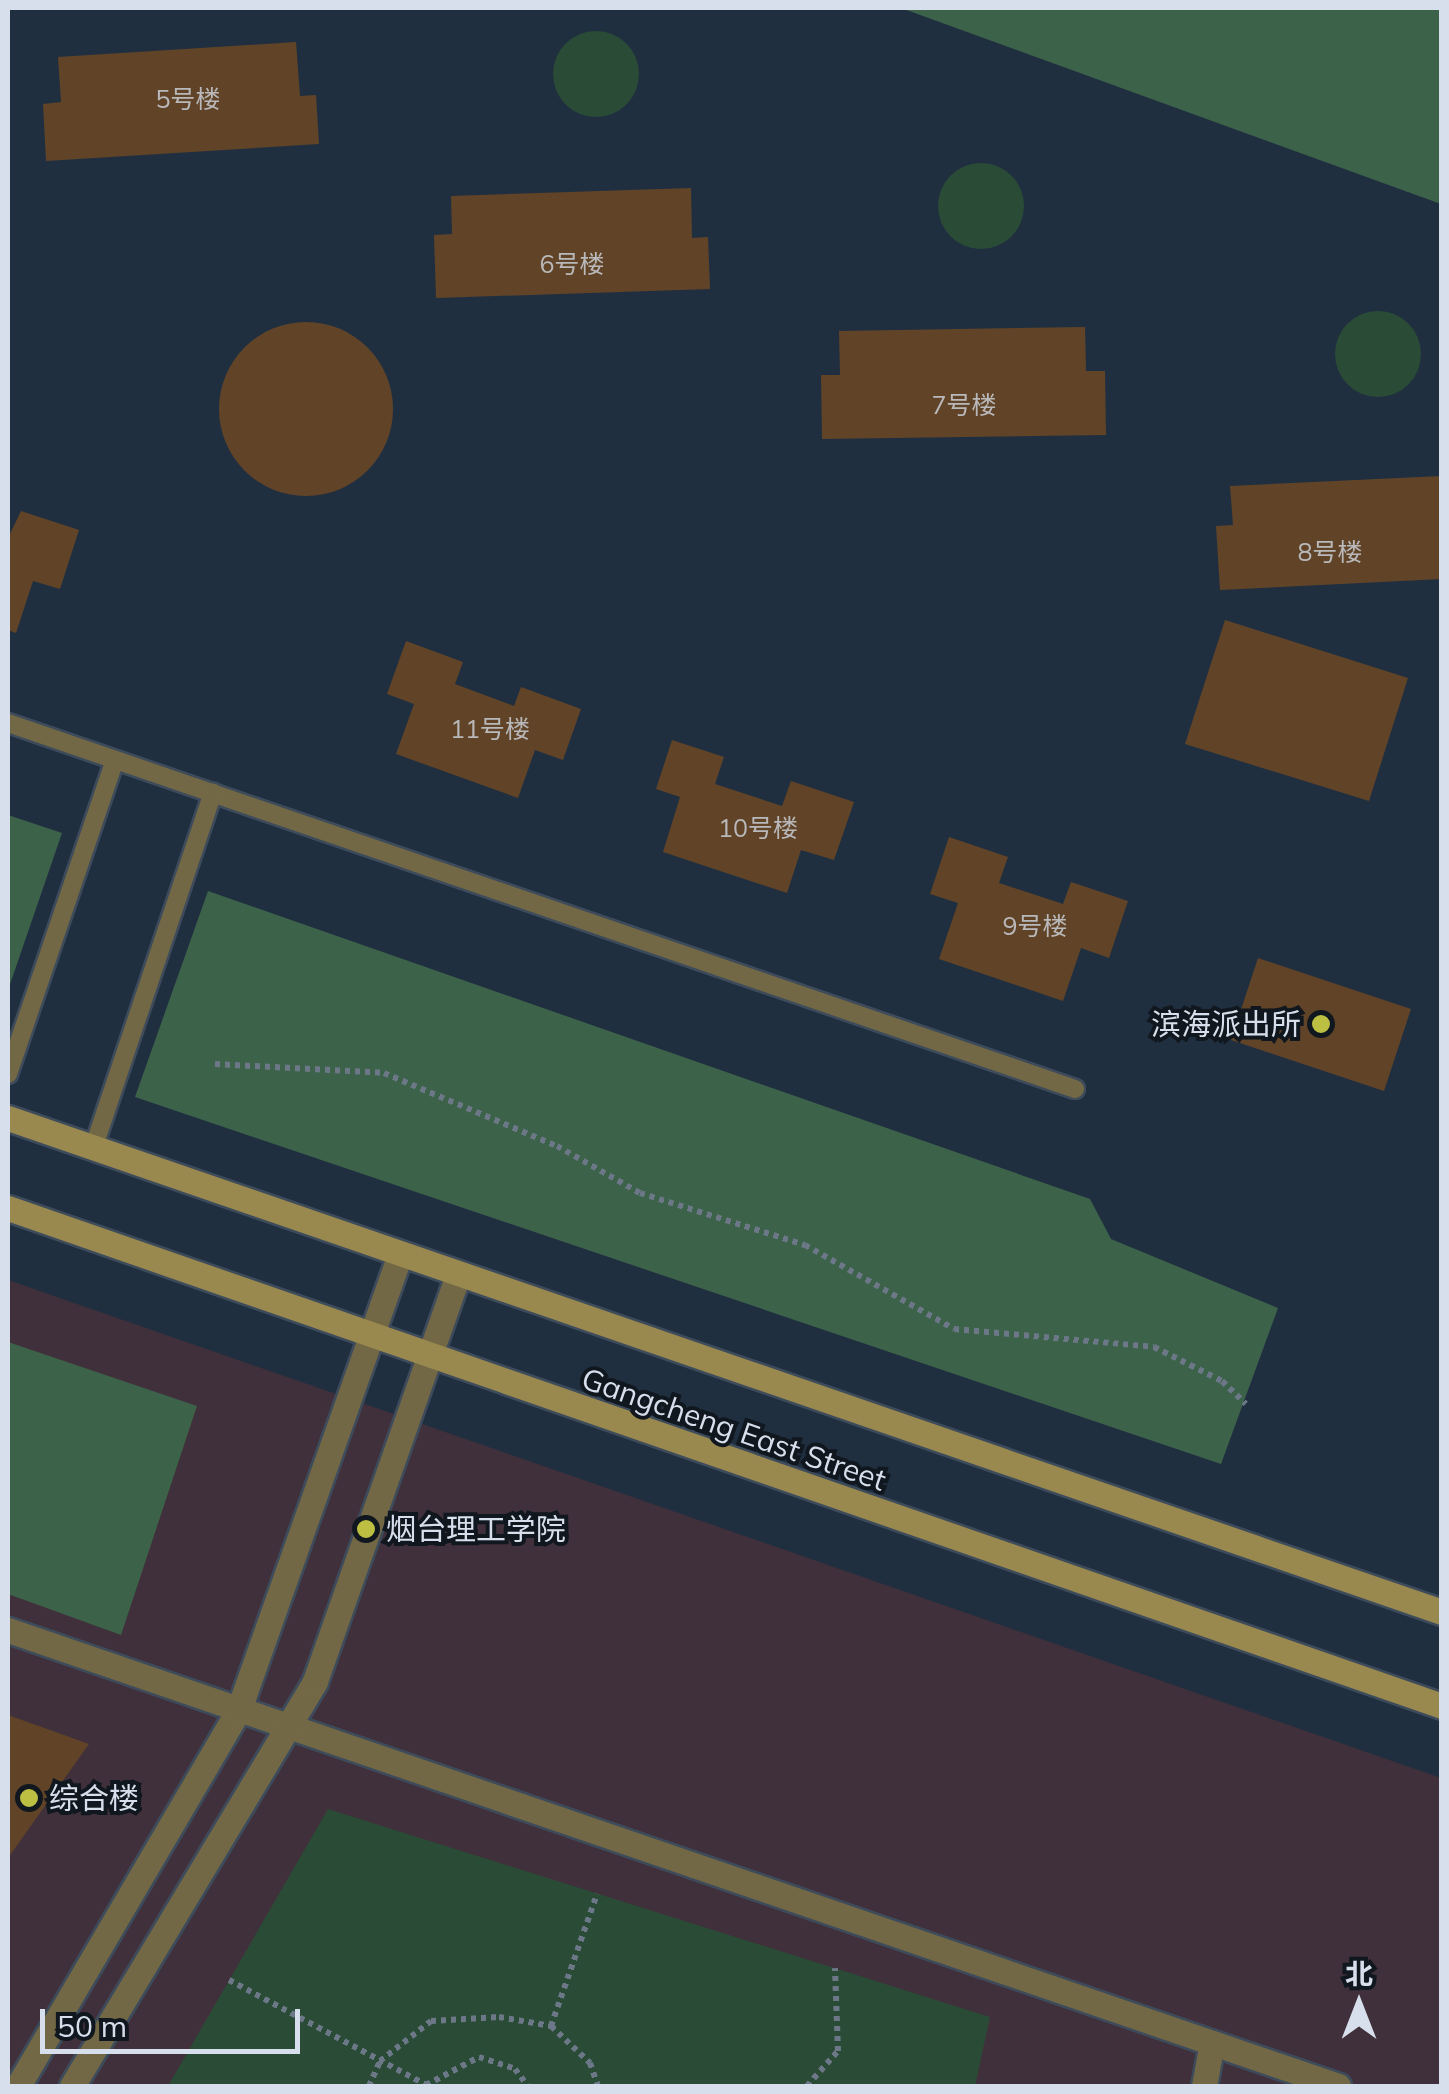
<!DOCTYPE html>
<meta charset="utf-8">
<style>
body{margin:0}
#map{position:relative;width:1449px;height:2094px;overflow:hidden;background:#202f40;font-family:Mulish,"Noto Sans SC",sans-serif}
div>[style]{position:absolute}
[style*='--x']{left:calc(var(--x)*1px);top:calc(var(--y)*1px);width:calc(var(--w)*1px);rotate:calc(var(--a)*1deg)}
.education>*{inset:0;background:#40303b}
.green>*{inset:0;background:#2a4b36}
.round{border-radius:50%}
.forest>*{inset:0;background:#3d624a}
.building>*{inset:0;background:#614427}
.path>*{height:6px;margin-top:-3px;transform-origin:0;background:repeating-linear-gradient(90deg,#6c7887 0 5px,transparent 0 10px)}
.roads{filter:drop-shadow(2px 0 #3d4b5b) drop-shadow(-2px 0 #3d4b5b) drop-shadow(0 2px #3d4b5b) drop-shadow(0 -2px #3d4b5b)}
.service>*{height:18px;margin:-9px;padding:0 9px;transform-origin:9px;border-radius:9px;background:#736845}
.minor>*{height:25px;margin:-12.5px;padding:0 12.5px;transform-origin:12.5px;border-radius:12.5px;background:#736845}
.secondary>*{height:25px;margin:-12.5px;padding:0 12.5px;transform-origin:12.5px;border-radius:12.5px;background:#9a894e}
.dots>*{width:28px;height:28px;translate:-50% -50%;box-sizing:border-box;border:5px solid #10171e;border-radius:50%}
span{translate:-50% -50%;white-space:nowrap;text-align:center;line-height:1.15;-webkit-text-stroke:8px #10171e;paint-order:stroke}
.number-label{font-size:25px;color:#b9b8ba}
.number-label span{-webkit-text-stroke-width:0}
.poi-label{font-size:30px;color:#d6dfeb}
.right{translate:-100% -50%;text-align:right}
.left{translate:0 -50%;text-align:left}
.street-label{font-size:30px;color:#d6dfeb}
.frame{position:absolute;inset:0;border:10px solid #d6dfeb;pointer-events:none}
.north{position:absolute;left:1309px;top:1954px;width:100px;height:100px;-webkit-text-stroke:8px #10171e;paint-order:stroke;rotate:0deg;font-size:28px;font-weight:700;line-height:40px;text-align:center;color:#d6dfeb}
.north::after{content:'';display:block;margin:auto;width:35px;height:45px;background:#d6dfeb;clip-path:polygon(50% 0,100% 100%,50% 72%,0 100%)}
.scale{position:absolute;left:40px;top:2009px;width:260px;height:45px;box-sizing:border-box;border:5px solid #d6dfeb;border-top:0;padding-left:12px;font-size:30px;line-height:35px;white-space:nowrap;color:#d6dfeb;-webkit-text-stroke:8px #10171e;paint-order:stroke}
</style>
<div id="map">
<div class="education">
<div style="clip-path:polygon(8px 1280px,1441px 1778px,1441px 2086px,8px 2086px)"></div>
</div>
<div class="green">
<div class="round" style="left:553px;top:31px;width:86px;height:86px"></div>
<div class="round" style="left:938px;top:163px;width:86px;height:86px"></div>
<div class="round" style="left:1335px;top:311px;width:86px;height:86px"></div>
<div style="clip-path:polygon(328px 1809px,990px 2017px,975px 2086px,168px 2086px)"></div>
</div>
<div class="forest">
<div style="clip-path:polygon(901px 8px,1441px 8px,1441px 204px)"></div>
<div style="clip-path:polygon(8px 815px,62px 833px,8px 990px)"></div>
<div style="clip-path:polygon(208px 891px,1090px 1199px,1111px 1239px,1278px 1308px,1221px 1464px,135px 1097px)"></div>
<div style="clip-path:polygon(8px 1342px,197px 1406px,121px 1635px,8px 1594px)"></div>
</div>
<div class="building">
<div style="clip-path:polygon(296px 42px,300px 96px,316px 95px,319px 144px,46px 161px,43px 104px,61px 102px,58px 57px)"></div>
<div style="clip-path:polygon(691px 188px,692px 238px,708px 237px,710px 289px,436px 298px,434px 235px,452px 234px,451px 196px)"></div>
<div class="round" style="left:219px;top:322px;width:174px;height:174px"></div>
<div style="clip-path:polygon(1085px 327px,1086px 371px,1105px 371px,1106px 435px,822px 439px,821px 375px,840px 375px,839px 331px)"></div>
<div style="clip-path:polygon(1442px 476px,1442px 579px,1220px 590px,1216px 526px,1233px 525px,1230px 486px)"></div>
<div style="clip-path:polygon(21px 511px,79px 530px,60px 589px,33px 581px,16px 633px,8px 630px,8px 538px)"></div>
<div style="clip-path:polygon(1225px 620px,1408px 678px,1369px 801px,1185px 744px)"></div>
<div style="clip-path:polygon(406px 641px,463px 662px,455px 684px,514px 706px,521px 687px,581px 709px,563px 760px,535px 750px,518px 798px,396px 754px,414px 704px,387px 694px)"></div>
<div style="clip-path:polygon(672px 740px,724px 757px,715px 784px,782px 806px,791px 781px,854px 802px,834px 860px,801px 850px,787px 893px,663px 852px,680px 797px,656px 789px)"></div>
<div style="clip-path:polygon(949px 837px,1008px 857px,999px 883px,1063px 904px,1071px 882px,1128px 901px,1109px 958px,1081px 948px,1063px 1001px,939px 959px,958px 903px,930px 894px)"></div>
<div style="clip-path:polygon(1258px 958px,1411px 1009px,1384px 1091px,1231px 1040px)"></div>
<div style="clip-path:polygon(8px 1715px,89px 1744px,8px 1858px)"></div>
</div>
<div class="path">
<div style="--x:215;--y:1064;--w:169;--a:3"></div>
<div style="--x:384;--y:1073;--w:188;--a:22.9"></div>
<div style="--x:557;--y:1146;--w:95;--a:29.5"></div>
<div style="--x:640;--y:1193;--w:173;--a:17.5"></div>
<div style="--x:805;--y:1245;--w:171;--a:29.4"></div>
<div style="--x:954;--y:1329;--w:201;--a:5.1"></div>
<div style="--x:1154;--y:1347;--w:76;--a:26.6"></div>
<div style="--x:1222;--y:1381;--w:33;--a:44"></div>
<div style="--x:229;--y:1980;--w:225;--a:28"></div>
<div style="--x:551;--y:2026;--w:140;--a:-70.8"></div>
<div style="--x:426;--y:2085;--w:60;--a:-27.8"></div>
<div style="--x:479;--y:2057;--w:38;--a:18"></div>
<div style="--x:515;--y:2069;--w:21;--a:53"></div>
<div style="--x:369;--y:2086;--w:27;--a:-66"></div>
<div style="--x:380;--y:2061;--w:65;--a:-38.1"></div>
<div style="--x:431;--y:2021;--w:68;--a:-3.4"></div>
<div style="--x:499;--y:2017;--w:53;--a:9.8"></div>
<div style="--x:551;--y:2026;--w:54;--a:43.5"></div>
<div style="--x:590;--y:2063;--w:24;--a:71"></div>
<div style="--x:807;--y:2086;--w:47;--a:-48.5"></div>
<div style="--x:838;--y:2051;--w:83;--a:-92.1"></div>
</div>
<div class="roads">
<div class="service">
<div style="--x:8;--y:723;--w:1128;--a:18.93"></div>
<div style="--x:8;--y:1074;--w:332;--a:-71.2"></div>
<div style="--x:93;--y:1149;--w:376;--a:-71.4"></div>
</div>
<div class="minor">
<div style="--x:8;--y:1630;--w:1406;--a:18.92"></div>
<div style="--x:18;--y:2086;--w:437;--a:-59.6"></div>
<div style="--x:239;--y:1709;--w:483;--a:-70.5"></div>
<div style="--x:72;--y:2086;--w:472;--a:-59"></div>
<div style="--x:315;--y:1681;--w:431;--a:-70.6"></div>
<div style="--x:1204;--y:2086;--w:44;--a:-79.5"></div>
</div>
<div class="secondary">
<div style="--x:8;--y:1118;--w:1517;--a:19.01"></div>
<div style="--x:8;--y:1208;--w:1518;--a:19.15"></div>
</div>
</div>
<div class="dots">
<div style="left:1321px;top:1024px;background:#bdbf43"></div>
<div style="left:366px;top:1529px;background:#bdbf43"></div>
<div style="left:29px;top:1798px;background:#bdbf43"></div>
</div>
<div class="number-label">
<span style="left:188px;top:99px">5号楼</span>
<span style="left:572px;top:264px">6号楼</span>
<span style="left:964px;top:405px">7号楼</span>
<span style="left:1330px;top:552px">8号楼</span>
<span style="left:490px;top:729px">11号楼</span>
<span style="left:758px;top:828px">10号楼</span>
<span style="left:1035px;top:926px">9号楼</span>
</div>
<div class="poi-label">
<span class="right" style="left:1301px;top:1024px">滨海派出所</span>
<span class="left" style="left:386px;top:1529px">烟台理工学院</span>
<span class="left" style="left:49px;top:1798px">综合楼</span>
</div>
<div class="street-label">
<span style="left:734px;top:1429px;rotate:19deg">Gangcheng East Street</span>
</div>
<div class="frame"></div>
<div class="north">北</div>
<div class="scale">50 m</div>
</div>
